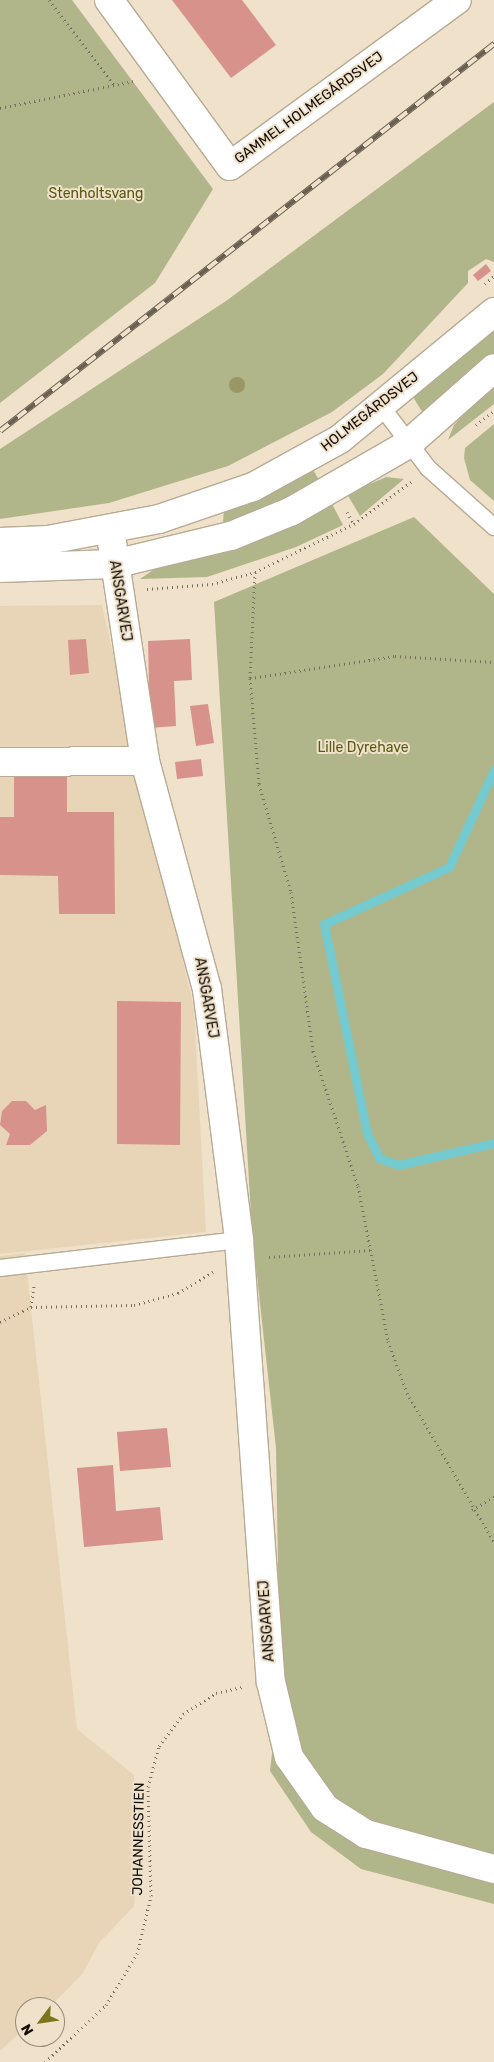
<!DOCTYPE html>
<meta charset="utf-8">
<style>
body{margin:0}
#map{position:relative;width:494px;height:2062px;overflow:hidden;background:#f0e1ca;font-family:Rubik,sans-serif}
div>[style]{position:absolute}
[style*='--x']{left:calc(var(--x)*1px);top:calc(var(--y)*1px);width:calc(var(--w)*1px);rotate:calc(var(--a)*1deg)}
.built>*{inset:0;background:#e8d5b7}
.green>*{inset:0;background:#b1b68a}
.stream>*{height:9px;margin:-4.5px;padding:0 4.5px;transform-origin:4.5px;border-radius:4.5px;background:#74cace}
.building>*{inset:0;background:#d6928b}
.path>*{height:3px;margin-top:-1.5px;transform-origin:0;background:repeating-linear-gradient(90deg,#796f61 0 1px,transparent 0 5px)}
.roads{filter:drop-shadow(1px 0 #b8aa93) drop-shadow(-1px 0 #b8aa93) drop-shadow(0 1px #b8aa93) drop-shadow(0 -1px #b8aa93)}
.lane>*{height:16px;margin:-8px;padding:0 8px;transform-origin:8px;border-radius:8px;background:#fff}
.street>*{height:28px;margin:-14px;padding:0 14px;transform-origin:14px;border-radius:14px;background:#fff}
.secondary>*{height:28px;margin:-14px;padding:0 14px;transform-origin:14px;border-radius:14px;background:#fff}
.rail>*{height:5.5px;margin-top:-2.75px;transform-origin:0;background:repeating-linear-gradient(90deg,#f0e1ca 0 11px,#696052 0 22px);box-sizing:border-box;border-block:1px solid #696052}
.trees>*{width:16px;height:16px;margin:-8px;border-radius:50%;background:#9b9765}
span{translate:-50% -50%;white-space:nowrap;text-align:center;line-height:1.15;-webkit-text-stroke:4px #f0e1ca;paint-order:stroke}
.street-label{font-size:14px;color:#120d06}
.park-label{font-size:14px;color:#565a13}
.north{position:absolute;left:15px;top:1997px;width:50px;height:50px;box-sizing:border-box;background:#f0e1ca;border:1px solid #978c7c;border-radius:50%;rotate:239deg;font-size:14px;font-weight:700;line-height:20px;text-align:center;color:#120d06}
.north::after{content:'';display:block;margin:auto;width:18px;height:22px;background:#7b761b;clip-path:polygon(50% 0,100% 100%,50% 72%,0 100%)}
</style>
<div id="map">
<div class="built">
<div style="clip-path:polygon(102px 605px,194px 1009px,206px 1232px,0 1254px,0 606px)"></div>
<div style="clip-path:polygon(25px 1253px,77px 1729px,134px 1775px,136px 1868px,134px 1906px,99px 1943px,83px 1973px,56px 2001px,49px 2007px,25px 2007px,25px 2028px,0 2051px,0 1256px)"></div>
</div>
<div class="green">
<div style="clip-path:polygon(0 0,72px 0,213px 189px,155px 283px,0 403px)"></div>
<div style="clip-path:polygon(494px 102px,494px 262px,486px 259px,468px 271px,468px 283px,383px 374px,332px 412px,228px 466px,109px 503px,0 519px,0 449px,226px 301px)"></div>
<div style="clip-path:polygon(494px 326px,494px 359px,425px 413px,421px 410px,413px 397px,417px 392px)"></div>
<div style="clip-path:polygon(494px 382px,494px 404px,448px 440px,454px 425px)"></div>
<div style="clip-path:polygon(494px 424px,494px 501px,470px 480px,464px 458px,465px 448px)"></div>
<div style="clip-path:polygon(311px 466px,324px 489px,229px 530px,223px 521px,224px 511px)"></div>
<div style="clip-path:polygon(386px 477px,404px 479px,360px 516px,347px 494px)"></div>
<div style="clip-path:polygon(332px 504px,343px 525px,296px 547px,207px 577px,140px 579px,156px 568px,237px 546px)"></div>
<div style="clip-path:polygon(414px 517px,494px 594px,494px 1904px,361px 1869px,311px 1832px,270px 1771px,280px 1683px,276px 1448px,252px 1231px,214px 602px)"></div>
</div>
<div class="stream">
<div style="--x:494;--y:770;--w:107;--a:114.9"></div>
<div style="--x:449;--y:867;--w:137;--a:155.5"></div>
<div style="--x:324;--y:924;--w:213;--a:78.4"></div>
<div style="--x:367;--y:1133;--w:28;--a:64"></div>
<div style="--x:379;--y:1158;--w:20;--a:20"></div>
<div style="--x:398;--y:1165;--w:98;--a:-12.9"></div>
</div>
<div class="building">
<div style="clip-path:polygon(172px 0,242px 0,276px 45px,231px 78px)"></div>
<div style="clip-path:polygon(486px 264px,491px 271px,478px 281px,473px 275px)"></div>
<div style="clip-path:polygon(86px 639px,89px 673px,70px 675px,68px 640px)"></div>
<div style="clip-path:polygon(190px 639px,192px 680px,174px 681px,176px 726px,150px 728px,148px 641px)"></div>
<div style="clip-path:polygon(208px 704px,214px 743px,196px 746px,190px 706px)"></div>
<div style="clip-path:polygon(201px 759px,203px 776px,177px 779px,175px 762px)"></div>
<div style="clip-path:polygon(14px 777px,67px 777px,67px 812px,114px 812px,115px 914px,59px 914px,58px 876px,0 875px,0 817px,14px 817px)"></div>
<div style="clip-path:polygon(117px 1001px,181px 1002px,180px 1145px,117px 1144px)"></div>
<div style="clip-path:polygon(12px 1101px,26px 1101px,35px 1110px,46px 1105px,47px 1131px,30px 1145px,6px 1145px,10px 1134px,0 1125px,2px 1111px)"></div>
<div style="clip-path:polygon(167px 1428px,171px 1467px,120px 1471px,117px 1432px)"></div>
<div style="clip-path:polygon(113px 1465px,116px 1511px,160px 1507px,163px 1540px,84px 1547px,77px 1468px)"></div>
</div>
<div class="path">
<div style="--x:49;--y:0;--w:107;--a:52.6"></div>
<div style="--x:0;--y:108;--w:137;--a:-11.4"></div>
<div style="--x:485;--y:284;--w:12;--a:-42"></div>
<div style="--x:476;--y:425;--w:23;--a:-38"></div>
<div style="--x:347;--y:512;--w:14;--a:60"></div>
<div style="--x:255;--y:572;--w:106;--a:92.7"></div>
<div style="--x:250;--y:678;--w:106;--a:85.1"></div>
<div style="--x:259;--y:784;--w:113;--a:73.5"></div>
<div style="--x:291;--y:892;--w:161;--a:82.1"></div>
<div style="--x:313;--y:1051;--w:142;--a:71.6"></div>
<div style="--x:358;--y:1186;--w:158;--a:79"></div>
<div style="--x:388;--y:1341;--w:55;--a:69.9"></div>
<div style="--x:407;--y:1393;--w:173;--a:59.7"></div>
<div style="--x:147;--y:589;--w:65;--a:-4.4"></div>
<div style="--x:212;--y:584;--w:45;--a:-15.6"></div>
<div style="--x:255;--y:572;--w:110;--a:-25.9"></div>
<div style="--x:354;--y:524;--w:71;--a:-36.4"></div>
<div style="--x:250;--y:678;--w:147;--a:-8.6"></div>
<div style="--x:395;--y:656;--w:99;--a:3.5"></div>
<div style="--x:269;--y:1257;--w:102;--a:-3.9"></div>
<div style="--x:31;--y:1307;--w:22;--a:-82"></div>
<div style="--x:0;--y:1322;--w:34;--a:-26"></div>
<div style="--x:31;--y:1307;--w:103;--a:-1.1"></div>
<div style="--x:134;--y:1305;--w:46;--a:-15.3"></div>
<div style="--x:178;--y:1293;--w:41;--a:-31"></div>
<div style="--x:472;--y:1510;--w:26;--a:-31"></div>
<div style="--x:45;--y:2062;--w:83;--a:-43.1"></div>
<div style="--x:106;--y:2005;--w:60;--a:-58.7"></div>
<div style="--x:137;--y:1954;--w:60;--a:-76.4"></div>
<div style="--x:151;--y:1896;--w:109;--a:-91.6"></div>
<div style="--x:148;--y:1787;--w:42;--a:-75"></div>
<div style="--x:159;--y:1746;--w:40;--a:-53"></div>
<div style="--x:183;--y:1714;--w:39;--a:-32"></div>
<div style="--x:216;--y:1693;--w:28;--a:-13"></div>
</div>
<div class="roads">
<div class="lane">
<div style="--x:381;--y:406;--w:78;--a:52.8"></div>
<div style="--x:428;--y:468;--w:89;--a:41.8"></div>
<div style="--x:0;--y:1268;--w:241;--a:-6.7"></div>
</div>
<div class="street">
<div style="--x:109;--y:0;--w:205;--a:53.9"></div>
<div style="--x:230;--y:166;--w:281;--a:-36.2"></div>
<div style="--x:110;--y:529;--w:235;--a:81.4"></div>
<div style="--x:145;--y:761;--w:236;--a:74.8"></div>
<div style="--x:207;--y:989;--w:253;--a:82.7"></div>
<div style="--x:239;--y:1240;--w:443;--a:85.9"></div>
<div style="--x:271;--y:1682;--w:77;--a:76.5"></div>
<div style="--x:289;--y:1757;--w:62;--a:54.8"></div>
<div style="--x:325;--y:1808;--w:49;--a:32.4"></div>
<div style="--x:366;--y:1834;--w:133;--a:15.3"></div>
<div style="--x:0;--y:762;--w:145;--a:-0.4"></div>
</div>
<div class="secondary">
<div style="--x:0;--y:542;--w:48;--a:-2.4"></div>
<div style="--x:48;--y:540;--w:113;--a:-10.7"></div>
<div style="--x:159;--y:519;--w:99;--a:-18.8"></div>
<div style="--x:253;--y:487;--w:99;--a:-28.9"></div>
<div style="--x:340;--y:439;--w:200;--a:-39.5"></div>
<div style="--x:0;--y:568;--w:114;--a:-2"></div>
<div style="--x:114;--y:564;--w:120;--a:-13.5"></div>
<div style="--x:231;--y:536;--w:66;--a:-22.3"></div>
<div style="--x:292;--y:511;--w:133;--a:-29.9"></div>
<div style="--x:407;--y:445;--w:116;--a:-41.5"></div>
</div>
</div>
<div class="rail">
<div style="--x:0;--y:431;--w:628;--a:-38.08"></div>
</div>
<div class="trees">
<div style="left:237px;top:385px"></div>
</div>
<div class="street-label">
<span style="left:309px;top:108px;rotate:-36deg">GAMMEL HOLMEGÅRDSVEJ</span>
<span style="left:370px;top:412px;rotate:-38deg">HOLMEGÅRDSVEJ</span>
<span style="left:120px;top:601px;rotate:81deg">ANSGARVEJ</span>
<span style="left:206px;top:998px;rotate:80deg">ANSGARVEJ</span>
<span style="left:267px;top:1621px;rotate:-94deg">ANSGARVEJ</span>
<span style="left:139px;top:1839px;rotate:-89deg">JOHANNESSTIEN</span>
</div>
<div class="park-label">
<span style="left:96px;top:194px">Stenholtsvang</span>
<span style="left:363px;top:748px">Lille Dyrehave</span>
</div>
<div class="north">N</div>
</div>
